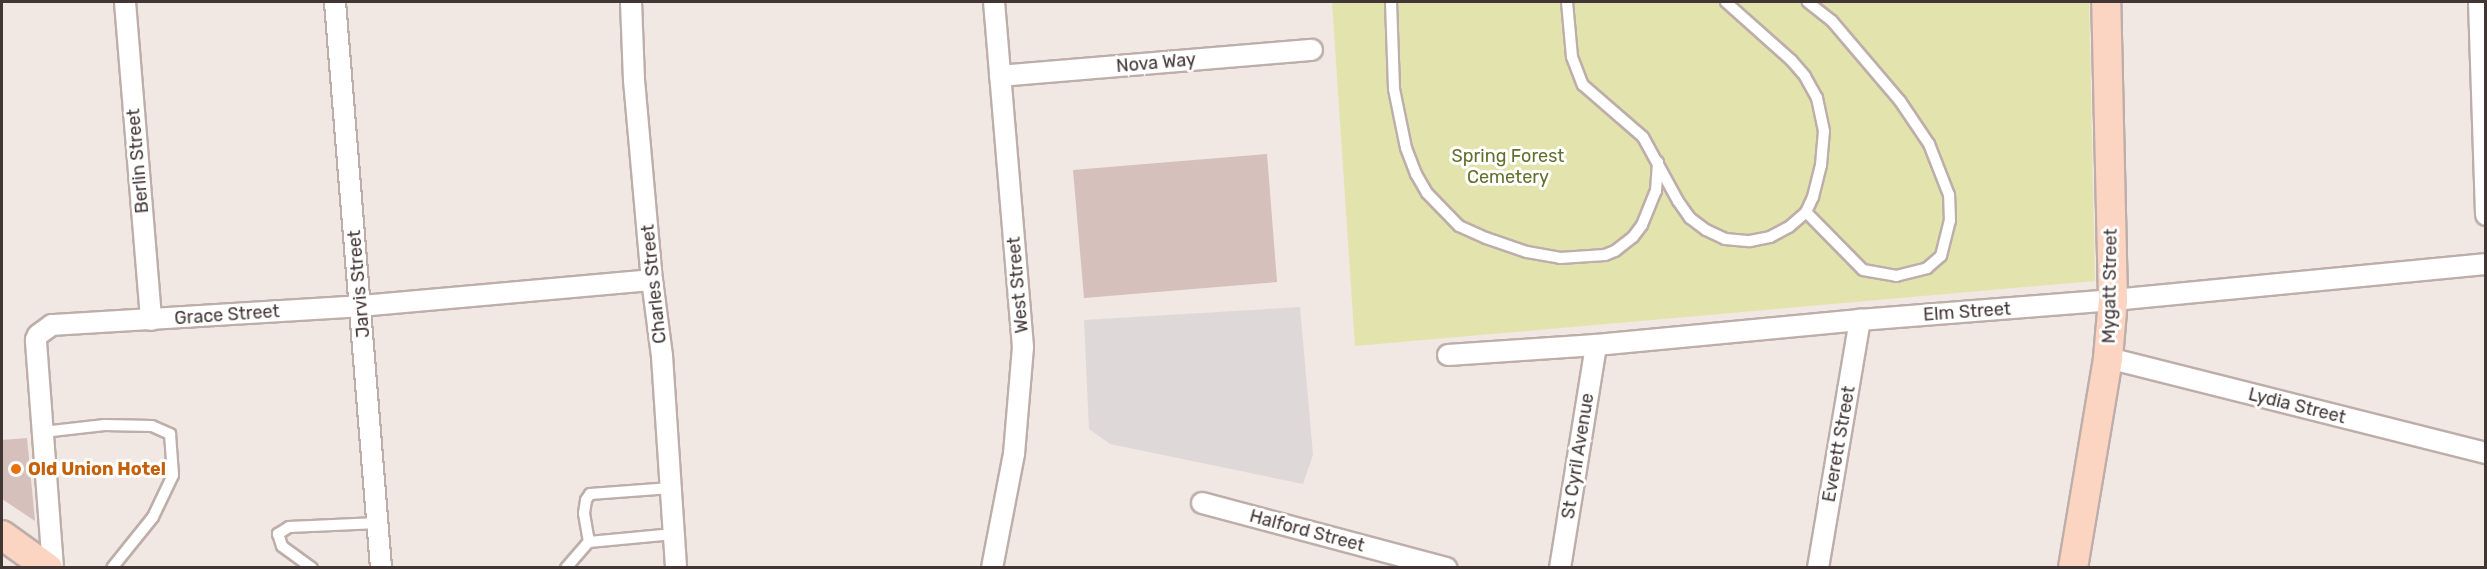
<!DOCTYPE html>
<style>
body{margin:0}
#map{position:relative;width:2487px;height:569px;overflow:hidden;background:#f1e7e3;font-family:Rubik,sans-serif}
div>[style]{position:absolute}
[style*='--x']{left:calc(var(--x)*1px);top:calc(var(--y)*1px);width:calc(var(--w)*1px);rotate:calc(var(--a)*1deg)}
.green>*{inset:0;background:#e3e4ad}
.parking>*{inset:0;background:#ded9d8}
.building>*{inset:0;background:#d5c0bc}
.roads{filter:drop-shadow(2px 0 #beaea9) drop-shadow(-2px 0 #beaea9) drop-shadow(0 2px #beaea9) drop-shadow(0 -2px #beaea9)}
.lane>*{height:10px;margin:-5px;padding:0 5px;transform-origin:5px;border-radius:5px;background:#fff}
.street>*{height:20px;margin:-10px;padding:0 10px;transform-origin:10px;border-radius:10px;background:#fff}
.secondary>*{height:28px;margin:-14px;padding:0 14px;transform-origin:14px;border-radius:14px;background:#fcd4c2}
.dots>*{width:16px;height:16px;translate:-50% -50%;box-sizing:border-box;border:3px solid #fff;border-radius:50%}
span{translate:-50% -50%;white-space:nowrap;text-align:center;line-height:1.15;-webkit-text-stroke:6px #fff;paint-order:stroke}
.street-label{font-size:18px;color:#423634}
.park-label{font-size:18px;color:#63702b}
.food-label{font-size:18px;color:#c56008;font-weight:700}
.left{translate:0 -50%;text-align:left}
.frame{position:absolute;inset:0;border:3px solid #423634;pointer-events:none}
</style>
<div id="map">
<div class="green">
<div style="clip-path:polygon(1332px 2px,2089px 2px,2095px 281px,1355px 346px)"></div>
</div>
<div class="parking">
<div style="clip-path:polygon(1300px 307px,1313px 455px,1303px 484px,1110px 444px,1089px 429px,1084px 320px)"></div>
</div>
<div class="building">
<div style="clip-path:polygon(1267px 154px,1277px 282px,1084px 298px,1073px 170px)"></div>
<div style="clip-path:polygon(27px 438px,35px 521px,2px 499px,2px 440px)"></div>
</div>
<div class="roads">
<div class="lane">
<div style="--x:1391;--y:2;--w:87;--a:88"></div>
<div style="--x:1394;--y:89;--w:60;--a:78.5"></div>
<div style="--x:1406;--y:148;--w:28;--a:69"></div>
<div style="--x:1416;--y:174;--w:22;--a:60"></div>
<div style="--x:1427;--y:193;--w:46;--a:45.9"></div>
<div style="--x:1459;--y:226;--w:30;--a:24"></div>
<div style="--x:1486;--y:238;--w:43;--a:18.9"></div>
<div style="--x:1527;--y:252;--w:34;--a:10"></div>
<div style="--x:1560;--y:258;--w:45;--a:-3.8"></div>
<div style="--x:1605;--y:255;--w:11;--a:-22"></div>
<div style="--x:1615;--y:251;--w:23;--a:-38"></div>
<div style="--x:1633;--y:237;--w:15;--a:-53"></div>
<div style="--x:1642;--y:225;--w:37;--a:-68"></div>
<div style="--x:1656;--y:191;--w:29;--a:-86"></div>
<div style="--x:1567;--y:2;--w:55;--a:84.8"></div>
<div style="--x:1572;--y:57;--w:30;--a:69"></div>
<div style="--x:1583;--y:85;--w:79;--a:40.9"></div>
<div style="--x:1643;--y:137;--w:73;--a:61.3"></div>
<div style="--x:1678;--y:201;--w:21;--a:55"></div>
<div style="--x:1690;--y:218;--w:20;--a:37"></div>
<div style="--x:1706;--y:230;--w:21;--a:25"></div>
<div style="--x:1725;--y:239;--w:25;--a:5"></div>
<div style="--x:1750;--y:241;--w:20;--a:-11"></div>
<div style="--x:1770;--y:237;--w:21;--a:-28"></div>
<div style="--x:1789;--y:227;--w:23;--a:-41"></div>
<div style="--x:1806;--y:212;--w:17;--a:-65"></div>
<div style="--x:1813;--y:197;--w:33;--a:-76"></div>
<div style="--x:1821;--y:165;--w:34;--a:-85"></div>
<div style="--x:1824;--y:131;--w:34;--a:-102"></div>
<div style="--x:1817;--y:98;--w:25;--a:-119"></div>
<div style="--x:1805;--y:76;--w:21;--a:-131"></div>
<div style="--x:1791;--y:60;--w:87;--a:-138.3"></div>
<div style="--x:1806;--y:212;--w:81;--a:45.5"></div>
<div style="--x:1863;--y:270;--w:34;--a:10"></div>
<div style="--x:1896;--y:276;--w:32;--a:-14"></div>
<div style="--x:1927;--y:268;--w:18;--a:-41"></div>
<div style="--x:1941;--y:256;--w:36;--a:-76"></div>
<div style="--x:1950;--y:221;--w:26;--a:-92"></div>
<div style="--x:1949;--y:195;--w:55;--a:-111.4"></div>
<div style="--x:1929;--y:144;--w:52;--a:-124"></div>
<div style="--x:1900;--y:101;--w:105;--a:-130.4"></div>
<div style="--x:1832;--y:21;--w:31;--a:-142"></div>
<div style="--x:43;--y:432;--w:62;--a:-6.4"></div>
<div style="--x:105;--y:425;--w:47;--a:1.2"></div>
<div style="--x:152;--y:426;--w:20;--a:24"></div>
<div style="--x:170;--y:434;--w:41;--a:85.8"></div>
<div style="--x:173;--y:475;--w:47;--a:115.5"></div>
<div style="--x:153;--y:517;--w:65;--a:128.8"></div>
<div style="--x:589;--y:542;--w:29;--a:-100"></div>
<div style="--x:584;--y:513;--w:13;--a:-81"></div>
<div style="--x:586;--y:500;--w:7;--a:-56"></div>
<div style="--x:590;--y:494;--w:81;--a:-4.2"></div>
<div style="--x:312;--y:568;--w:37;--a:-144"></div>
<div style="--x:282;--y:546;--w:13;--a:-108"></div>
<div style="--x:278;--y:534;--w:13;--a:-32"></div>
<div style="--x:289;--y:527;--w:89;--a:-2.6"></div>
<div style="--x:566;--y:568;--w:35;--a:-49"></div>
<div style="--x:589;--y:542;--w:85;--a:-5.4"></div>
</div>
<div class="street">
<div style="--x:125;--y:2;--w:319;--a:85.3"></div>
<div style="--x:335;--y:2;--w:568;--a:85.35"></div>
<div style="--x:631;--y:2;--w:78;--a:87.8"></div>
<div style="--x:634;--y:80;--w:201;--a:84.9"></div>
<div style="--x:652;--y:280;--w:77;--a:82.5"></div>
<div style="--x:662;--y:356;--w:212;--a:86.2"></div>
<div style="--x:2479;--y:2;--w:213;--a:88.1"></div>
<div style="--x:1000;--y:76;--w:313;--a:-4.8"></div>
<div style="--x:1448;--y:355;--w:148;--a:-3.9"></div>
<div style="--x:1596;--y:345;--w:265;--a:-5.4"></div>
<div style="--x:1860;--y:320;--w:254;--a:-4.5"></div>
<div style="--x:2113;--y:300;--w:375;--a:-5.5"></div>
<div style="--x:2108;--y:358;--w:390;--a:14.1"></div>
<div style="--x:1202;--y:503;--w:253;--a:14.9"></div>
<div style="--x:53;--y:568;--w:229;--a:-94.3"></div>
<div style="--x:36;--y:340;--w:5;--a:-68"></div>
<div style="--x:38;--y:335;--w:17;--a:-36"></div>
<div style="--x:52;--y:325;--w:310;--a:-3.5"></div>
<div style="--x:361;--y:306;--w:292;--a:-5.1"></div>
<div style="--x:992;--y:568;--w:116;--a:-79.1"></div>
<div style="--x:1014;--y:454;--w:107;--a:-85.2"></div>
<div style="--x:1023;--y:347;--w:346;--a:-94.8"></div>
<div style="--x:1560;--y:568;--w:226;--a:-80.8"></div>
<div style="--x:1818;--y:568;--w:252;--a:-80.4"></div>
</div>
<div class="secondary">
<div style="--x:2;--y:535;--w:57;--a:35.7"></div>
<div style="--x:2073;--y:568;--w:213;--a:-80.5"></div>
<div style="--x:2108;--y:358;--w:58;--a:-85.1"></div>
<div style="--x:2113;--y:300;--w:298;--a:-91.3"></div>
</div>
</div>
<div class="dots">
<div style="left:16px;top:469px;background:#e8710a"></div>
</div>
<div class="street-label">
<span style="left:1156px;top:63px;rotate:-5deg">Nova Way</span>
<span style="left:138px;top:161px;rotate:-95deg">Berlin Street</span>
<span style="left:359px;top:284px;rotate:-95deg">Jarvis Street</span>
<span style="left:654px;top:284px;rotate:-96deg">Charles Street</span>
<span style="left:1018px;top:285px;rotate:-95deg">West Street</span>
<span style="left:2110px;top:286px;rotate:-89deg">Mygatt Street</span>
<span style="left:1967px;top:312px;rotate:-4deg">Elm Street</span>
<span style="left:227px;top:315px;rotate:-4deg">Grace Street</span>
<span style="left:2297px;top:406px;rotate:14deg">Lydia Street</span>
<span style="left:1839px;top:444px;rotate:-80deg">Everett Street</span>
<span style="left:1578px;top:456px;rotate:-81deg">St Cyril Avenue</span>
<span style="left:1307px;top:531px;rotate:15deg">Halford Street</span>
</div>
<div class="park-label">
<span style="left:1508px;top:167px">Spring Forest<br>Cemetery</span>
</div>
<div class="food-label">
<span class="left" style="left:28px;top:469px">Old Union Hotel</span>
</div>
<div class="frame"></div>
</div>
